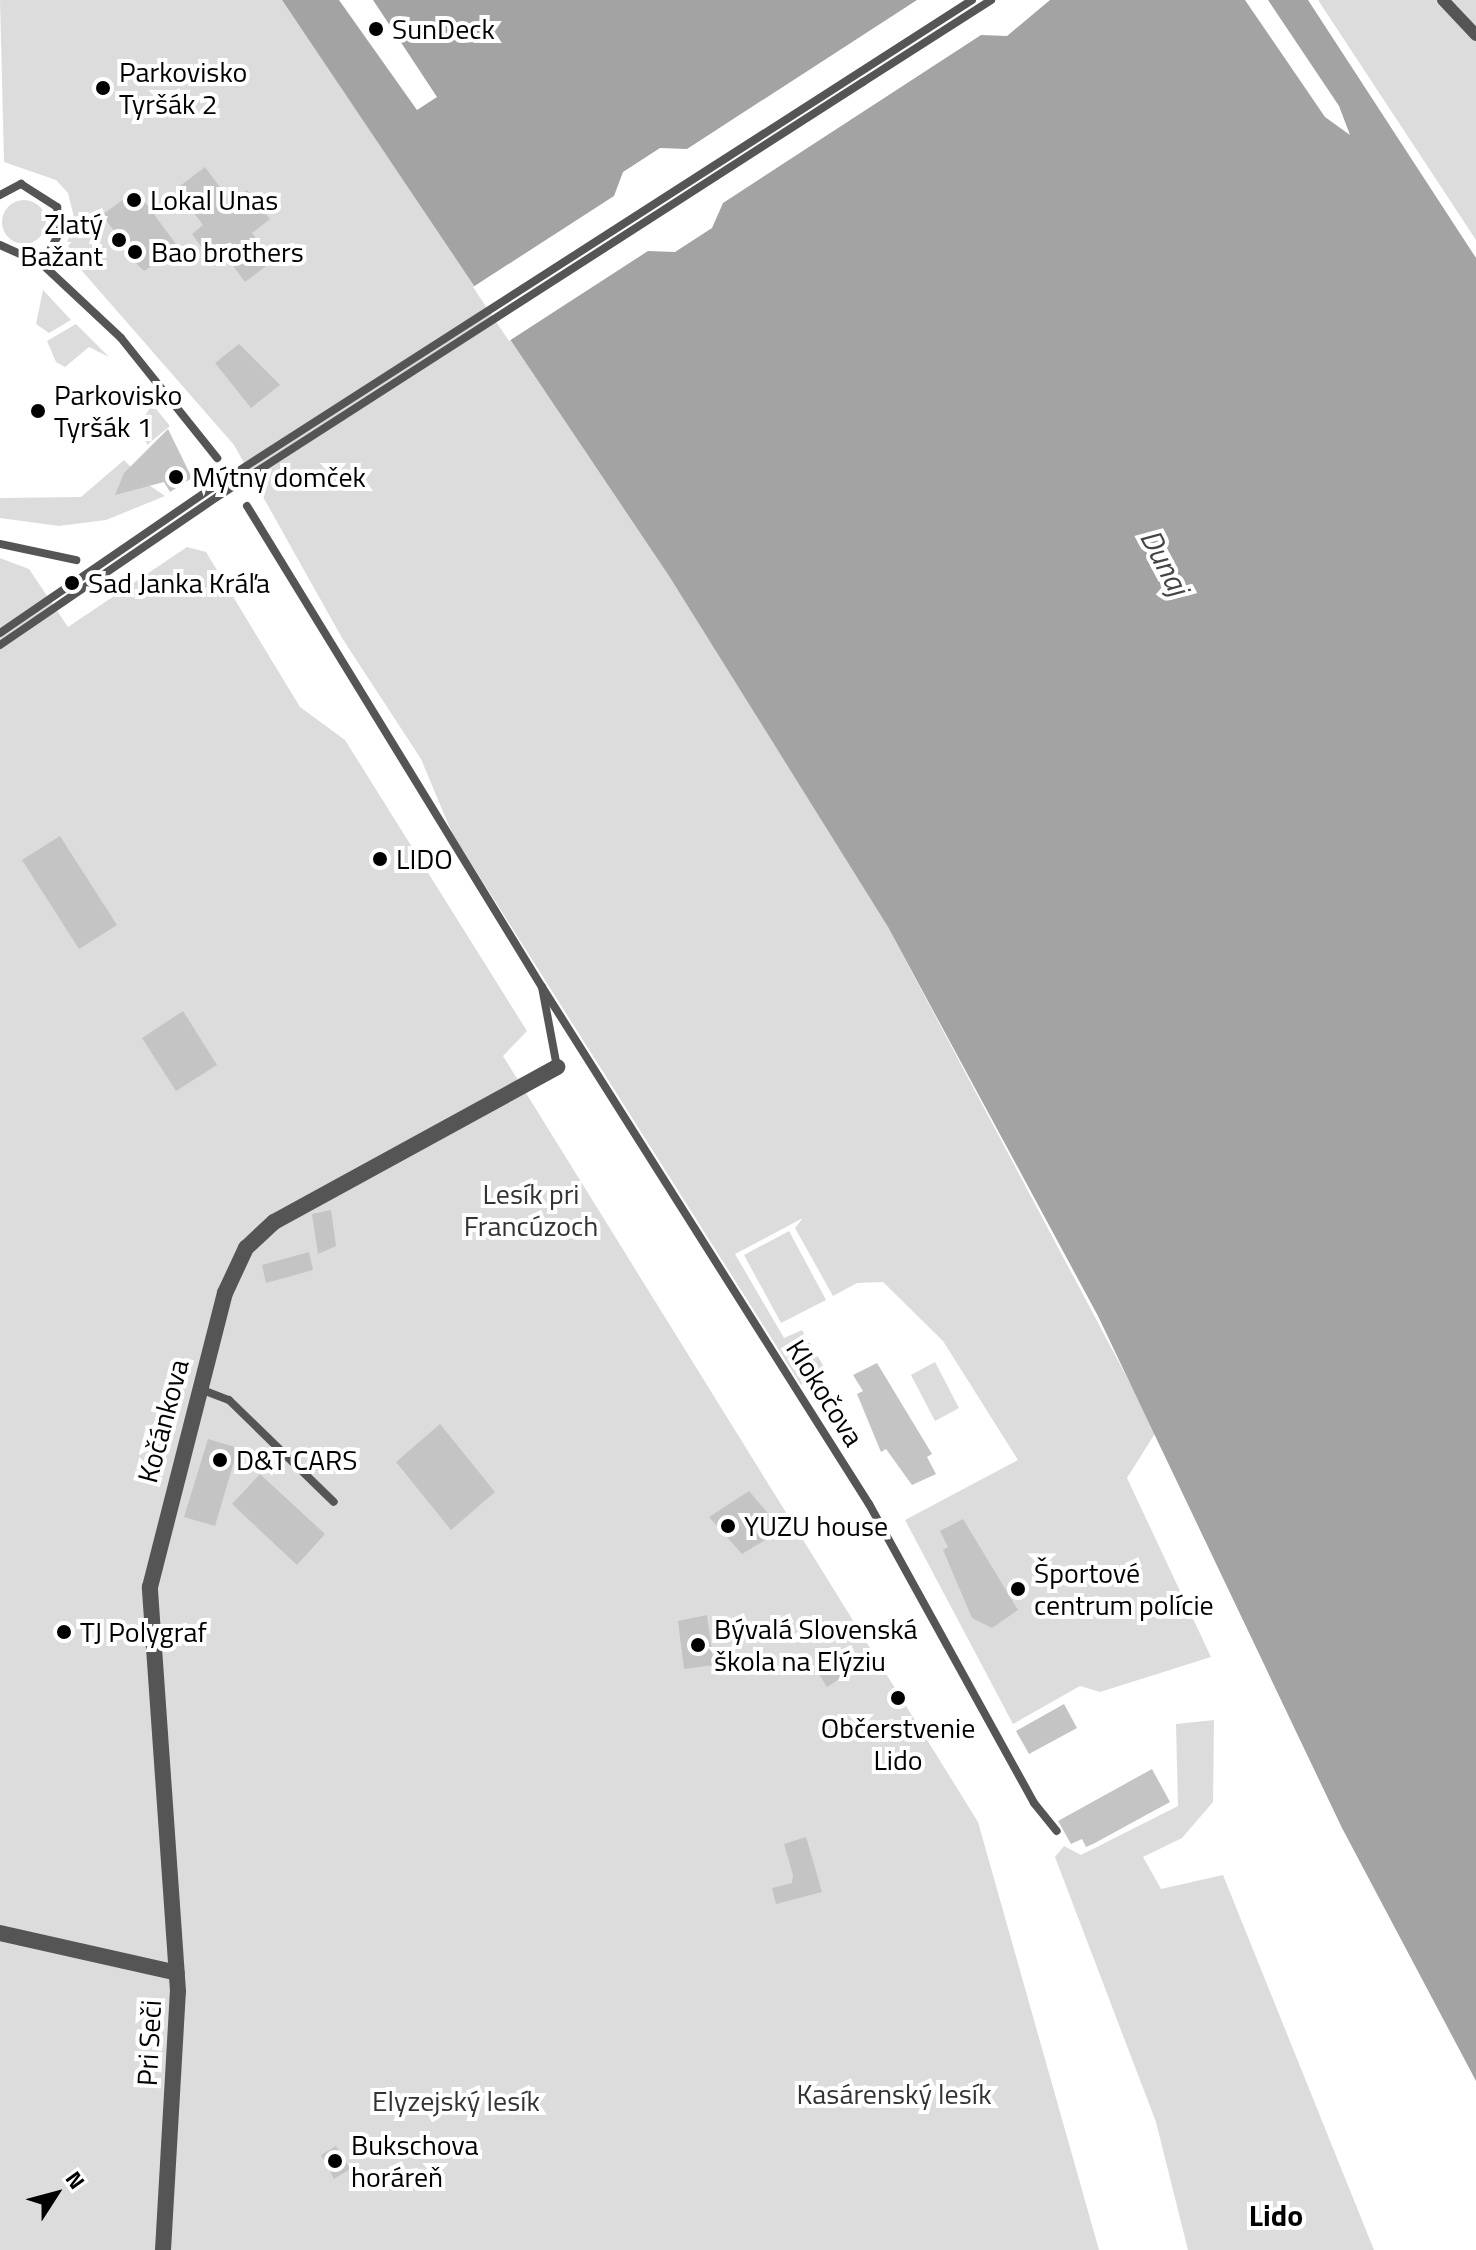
<!DOCTYPE html>
<meta charset="utf-8">
<style>
body{margin:0}
#map{position:relative;width:1476px;height:2250px;overflow:hidden;background:#fff;font-family:"Titillium Web",sans-serif}
div>[style]{position:absolute}
[style*='--x']{left:calc(var(--x)*1px);top:calc(var(--y)*1px);width:calc(var(--w)*1px);rotate:calc(var(--a)*1deg)}
.green>*{inset:0;background:#dcdcdc}
.round{border-radius:50%}
.water>*{inset:0;background:#a3a3a3}
.pier>*{inset:0;background:#fff}
.building>*{inset:0;background:#c4c4c4}
.service>*{height:8px;margin:-4px;padding:0 4px;transform-origin:4px;border-radius:4px;background:#555}
.pedestrian>*{height:12px;margin:-6px;padding:0 6px;transform-origin:6px;border-radius:6px;background:#555}
.minor>*{height:16px;margin:-8px;padding:0 8px;transform-origin:8px;border-radius:8px;background:#555}
.service-bridge>*{height:8px;margin:-4px;padding:0 4px;transform-origin:4px;border-radius:4px;background:#555}
.dots>*{width:22px;height:22px;translate:-50% -50%;box-sizing:border-box;border:4px solid #fff;border-radius:50%}
span{translate:-50% -50%;white-space:nowrap;text-align:center;line-height:1.15;-webkit-text-stroke:8px #fff;paint-order:stroke}
.poi-label{font-size:28px;color:#000}
.left{translate:0 -50%;text-align:left}
.right{translate:-100% -50%;text-align:right}
.park-label{font-size:28px;color:#333}
.street-label{font-size:28px;color:#000}
.water-label{font-size:30px;color:#444;font-style:italic}
.neighbourhood-label{font-size:30px;color:#000;font-weight:700}
.north{position:absolute;left:16px;top:2154px;width:80px;height:80px;-webkit-text-stroke:6px #fff;paint-order:stroke;rotate:54deg;font-size:22px;font-weight:700;line-height:32px;text-align:center;color:#000}
.north::after{content:'';display:block;margin:auto;width:28px;height:36px;background:#000;clip-path:polygon(50% 0,100% 100%,50% 72%,0 100%)}
</style>
<div id="map">
<div class="green">
<div style="clip-path:polygon(0 0,282px 0,669px 576px,888px 927px,1156px 1432px,1127px 1478px,1211px 1657px,1100px 1692px,1080px 1686px,1013px 1724px,905px 1520px,1018px 1460px,943px 1341px,883px 1282px,857px 1283px,833px 1296px,795px 1228px,803px 1218px,735px 1254px,784px 1338px,802px 1330px,826px 1370px,801px 1385px,452px 833px,421px 759px,342px 638px,234px 445px,76px 264px,67px 243px,74px 217px,68px 193px,56px 180px,4px 162px)"></div>
<div style="clip-path:polygon(1318px 0,1476px 0,1476px 240px)"></div>
<div class="round" style="left:2px;top:200px;width:44px;height:44px"></div>
<div style="clip-path:polygon(43px 290px,71px 320px,49px 333px,36px 324px)"></div>
<div style="clip-path:polygon(76px 324px,109px 357px,89px 347px,65px 367px,56px 362px,47px 341px)"></div>
<div style="clip-path:polygon(152px 404px,170px 426px,147px 445px,140px 425px)"></div>
<div style="clip-path:polygon(124px 460px,131px 467px,121px 492px,146px 483px,165px 496px,106px 520px,59px 526px,0 518px,0 498px,81px 497px)"></div>
<div style="clip-path:polygon(187px 547px,206px 552px,300px 707px,345px 740px,527px 1031px,503px 1056px,978px 1822px,1099px 2250px,0 2250px,0 558px,29px 569px,68px 627px)"></div>
<div style="clip-path:polygon(789px 1231px,826px 1300px,781px 1323px,744px 1255px)"></div>
<div style="clip-path:polygon(935px 1362px,959px 1408px,935px 1421px,911px 1375px)"></div>
<div style="clip-path:polygon(1214px 1720px,1213px 1802px,1182px 1838px,1143px 1857px,1161px 1889px,1223px 1875px,1374px 2250px,1188px 2250px,1156px 2122px,1055px 1857px,1064px 1846px,1081px 1855px,1178px 1806px,1176px 1724px)"></div>
</div>
<div class="water">
<div style="clip-path:polygon(282px 0,1308px 0,1476px 258px,1476px 2081px,1342px 1828px,1098px 1316px,888px 927px,669px 576px)"></div>
</div>
<div class="pier">
<div style="clip-path:polygon(339px 0,373px 0,437px 97px,417px 110px)"></div>
<div style="clip-path:polygon(917px 0,1050px 0,1007px 36px,981px 35px,723px 203px,712px 228px,675px 252px,648px 251px,509px 341px,473px 287px,614px 196px,623px 172px,660px 148px,687px 149px)"></div>
<div style="clip-path:polygon(1245px 0,1268px 0,1339px 106px,1350px 135px,1325px 117px)"></div>
</div>
<div class="building">
<div style="clip-path:polygon(205px 167px,231px 202px,247px 190px,270px 219px,252px 233px,273px 261px,245px 282px,223px 252px,211px 260px,192px 234px,203px 225px,176px 189px)"></div>
<div style="clip-path:polygon(136px 190px,179px 248px,144px 271px,109px 237px,115px 232px,102px 215px)"></div>
<div style="clip-path:polygon(239px 344px,280px 385px,251px 408px,215px 363px)"></div>
<div style="clip-path:polygon(168px 429px,192px 478px,170px 492px,164px 482px,115px 495px,124px 473px)"></div>
<div style="clip-path:polygon(60px 836px,117px 925px,79px 949px,22px 860px)"></div>
<div style="clip-path:polygon(183px 1011px,217px 1065px,176px 1091px,142px 1038px)"></div>
<div style="clip-path:polygon(331px 1210px,336px 1246px,318px 1254px,312px 1214px)"></div>
<div style="clip-path:polygon(309px 1252px,313px 1270px,266px 1283px,262px 1265px)"></div>
<div style="clip-path:polygon(877px 1363px,932px 1454px,927px 1457px,936px 1474px,912px 1485px,886px 1449px,881px 1452px,857px 1394px,863px 1391px,853px 1375px)"></div>
<div style="clip-path:polygon(440px 1424px,495px 1492px,451px 1530px,396px 1462px)"></div>
<div style="clip-path:polygon(208px 1439px,238px 1448px,215px 1526px,184px 1517px)"></div>
<div style="clip-path:polygon(260px 1474px,325px 1534px,297px 1565px,232px 1504px)"></div>
<div style="clip-path:polygon(749px 1491px,782px 1530px,742px 1554px,709px 1517px)"></div>
<div style="clip-path:polygon(963px 1519px,1018px 1610px,992px 1628px,972px 1618px,943px 1550px,948px 1547px,940px 1531px)"></div>
<div style="clip-path:polygon(707px 1615px,714px 1665px,684px 1669px,678px 1621px)"></div>
<div style="clip-path:polygon(834px 1661px,844px 1676px,827px 1687px,817px 1671px)"></div>
<div style="clip-path:polygon(1064px 1704px,1077px 1728px,1029px 1754px,1016px 1731px)"></div>
<div style="clip-path:polygon(1152px 1769px,1170px 1802px,1093px 1844px,1086px 1847px,1082px 1839px,1071px 1844px,1058px 1821px)"></div>
<div style="clip-path:polygon(806px 1837px,822px 1892px,776px 1904px,772px 1888px,792px 1883px,793px 1875px,784px 1844px)"></div>
<div style="clip-path:polygon(336px 2146px,350px 2169px,334px 2179px,321px 2155px)"></div>
</div>
<div class="service">
<div style="--x:863;--y:82;--w:152;--a:-32.6"></div>
<div style="--x:0;--y:195;--w:24;--a:-28"></div>
<div style="--x:21;--y:184;--w:43;--a:32.6"></div>
<div style="--x:57;--y:207;--w:25;--a:83"></div>
<div style="--x:60;--y:232;--w:37;--a:119"></div>
<div style="--x:0;--y:245;--w:46;--a:24.3"></div>
<div style="--x:42;--y:264;--w:108;--a:43.1"></div>
<div style="--x:121;--y:338;--w:154;--a:51.3"></div>
<div style="--x:247;--y:506;--w:564;--a:58.48"></div>
<div style="--x:542;--y:987;--w:81;--a:79.4"></div>
<div style="--x:0;--y:544;--w:78;--a:11.9"></div>
<div style="--x:0;--y:633;--w:257;--a:-34.4"></div>
<div style="--x:0;--y:645;--w:263;--a:-34.3"></div>
<div style="--x:542;--y:987;--w:612;--a:57.69"></div>
<div style="--x:869;--y:1504;--w:342;--a:61.1"></div>
<div style="--x:1034;--y:1803;--w:36;--a:51"></div>
<div style="--x:200;--y:1389;--w:31;--a:21"></div>
<div style="--x:229;--y:1400;--w:146;--a:44.2"></div>
</div>
<div class="pedestrian">
<div style="--x:1443;--y:0;--w:48;--a:46.7"></div>
</div>
<div class="minor">
<div style="--x:0;--y:1933;--w:181;--a:12.7"></div>
<div style="--x:163;--y:2250;--w:259;--a:-86.7"></div>
<div style="--x:178;--y:1991;--w:405;--a:-94"></div>
<div style="--x:150;--y:1587;--w:303;--a:-75.7"></div>
<div style="--x:225;--y:1293;--w:50;--a:-65"></div>
<div style="--x:246;--y:1248;--w:38;--a:-43"></div>
<div style="--x:274;--y:1222;--w:323;--a:-28.7"></div>
</div>
<div class="service-bridge">
<div style="--x:212;--y:488;--w:903;--a:-32.7"></div>
<div style="--x:217;--y:497;--w:768;--a:-32.72"></div>
</div>
<div class="dots">
<div style="left:376px;top:29px;background:#000"></div>
<div style="left:103px;top:88px;background:#000"></div>
<div style="left:134px;top:200px;background:#000"></div>
<div style="left:119px;top:240px;background:#000"></div>
<div style="left:135px;top:252px;background:#000"></div>
<div style="left:38px;top:411px;background:#000"></div>
<div style="left:176px;top:477px;background:#000"></div>
<div style="left:72px;top:583px;background:#000"></div>
<div style="left:380px;top:859px;background:#000"></div>
<div style="left:220px;top:1460px;background:#000"></div>
<div style="left:728px;top:1526px;background:#000"></div>
<div style="left:1018px;top:1589px;background:#000"></div>
<div style="left:64px;top:1632px;background:#000"></div>
<div style="left:698px;top:1645px;background:#000"></div>
<div style="left:898px;top:1698px;background:#000"></div>
<div style="left:335px;top:2161px;background:#000"></div>
</div>
<div class="poi-label">
<span class="left" style="left:392px;top:29px">SunDeck</span>
<span class="left" style="left:119px;top:88px">Parkovisko<br>Tyršák 2</span>
<span class="left" style="left:150px;top:200px">Lokal Unas</span>
<span class="right" style="left:103px;top:240px">Zlatý<br>Bažant</span>
<span class="left" style="left:151px;top:252px">Bao brothers</span>
<span class="left" style="left:54px;top:411px">Parkovisko<br>Tyršák 1</span>
<span class="left" style="left:192px;top:477px">Mýtny domček</span>
<span class="left" style="left:88px;top:583px">Sad Janka Kráľa</span>
<span class="left" style="left:396px;top:859px">LIDO</span>
<span class="left" style="left:236px;top:1460px">D&amp;T CARS</span>
<span class="left" style="left:744px;top:1526px">YUZU house</span>
<span class="left" style="left:1034px;top:1589px">Športové<br>centrum polície</span>
<span class="left" style="left:714px;top:1645px">Bývalá Slovenská<br>škola na Elýziu</span>
<span class="left" style="left:80px;top:1632px">TJ Polygraf</span>
<span style="left:898px;top:1744px">Občerstvenie<br>Lido</span>
<span class="left" style="left:351px;top:2161px">Bukschova<br>horáreň</span>
</div>
<div class="park-label">
<span style="left:531px;top:1210px">Lesík pri<br>Francúzoch</span>
<span style="left:894px;top:2094px">Kasárenský lesík</span>
<span style="left:456px;top:2101px">Elyzejský lesík</span>
</div>
<div class="street-label">
<span style="left:825px;top:1393px;rotate:58deg">Klokočova</span>
<span style="left:163px;top:1421px;rotate:-75deg">Kočánkova</span>
<span style="left:149px;top:2043px;rotate:-87deg">Pri Seči</span>
</div>
<div class="water-label">
<span style="left:1165px;top:562px;rotate:62deg">Dunaj</span>
</div>
<div class="neighbourhood-label">
<span style="left:1276px;top:2215px">Lido</span>
</div>
<div class="north">N</div>
</div>
